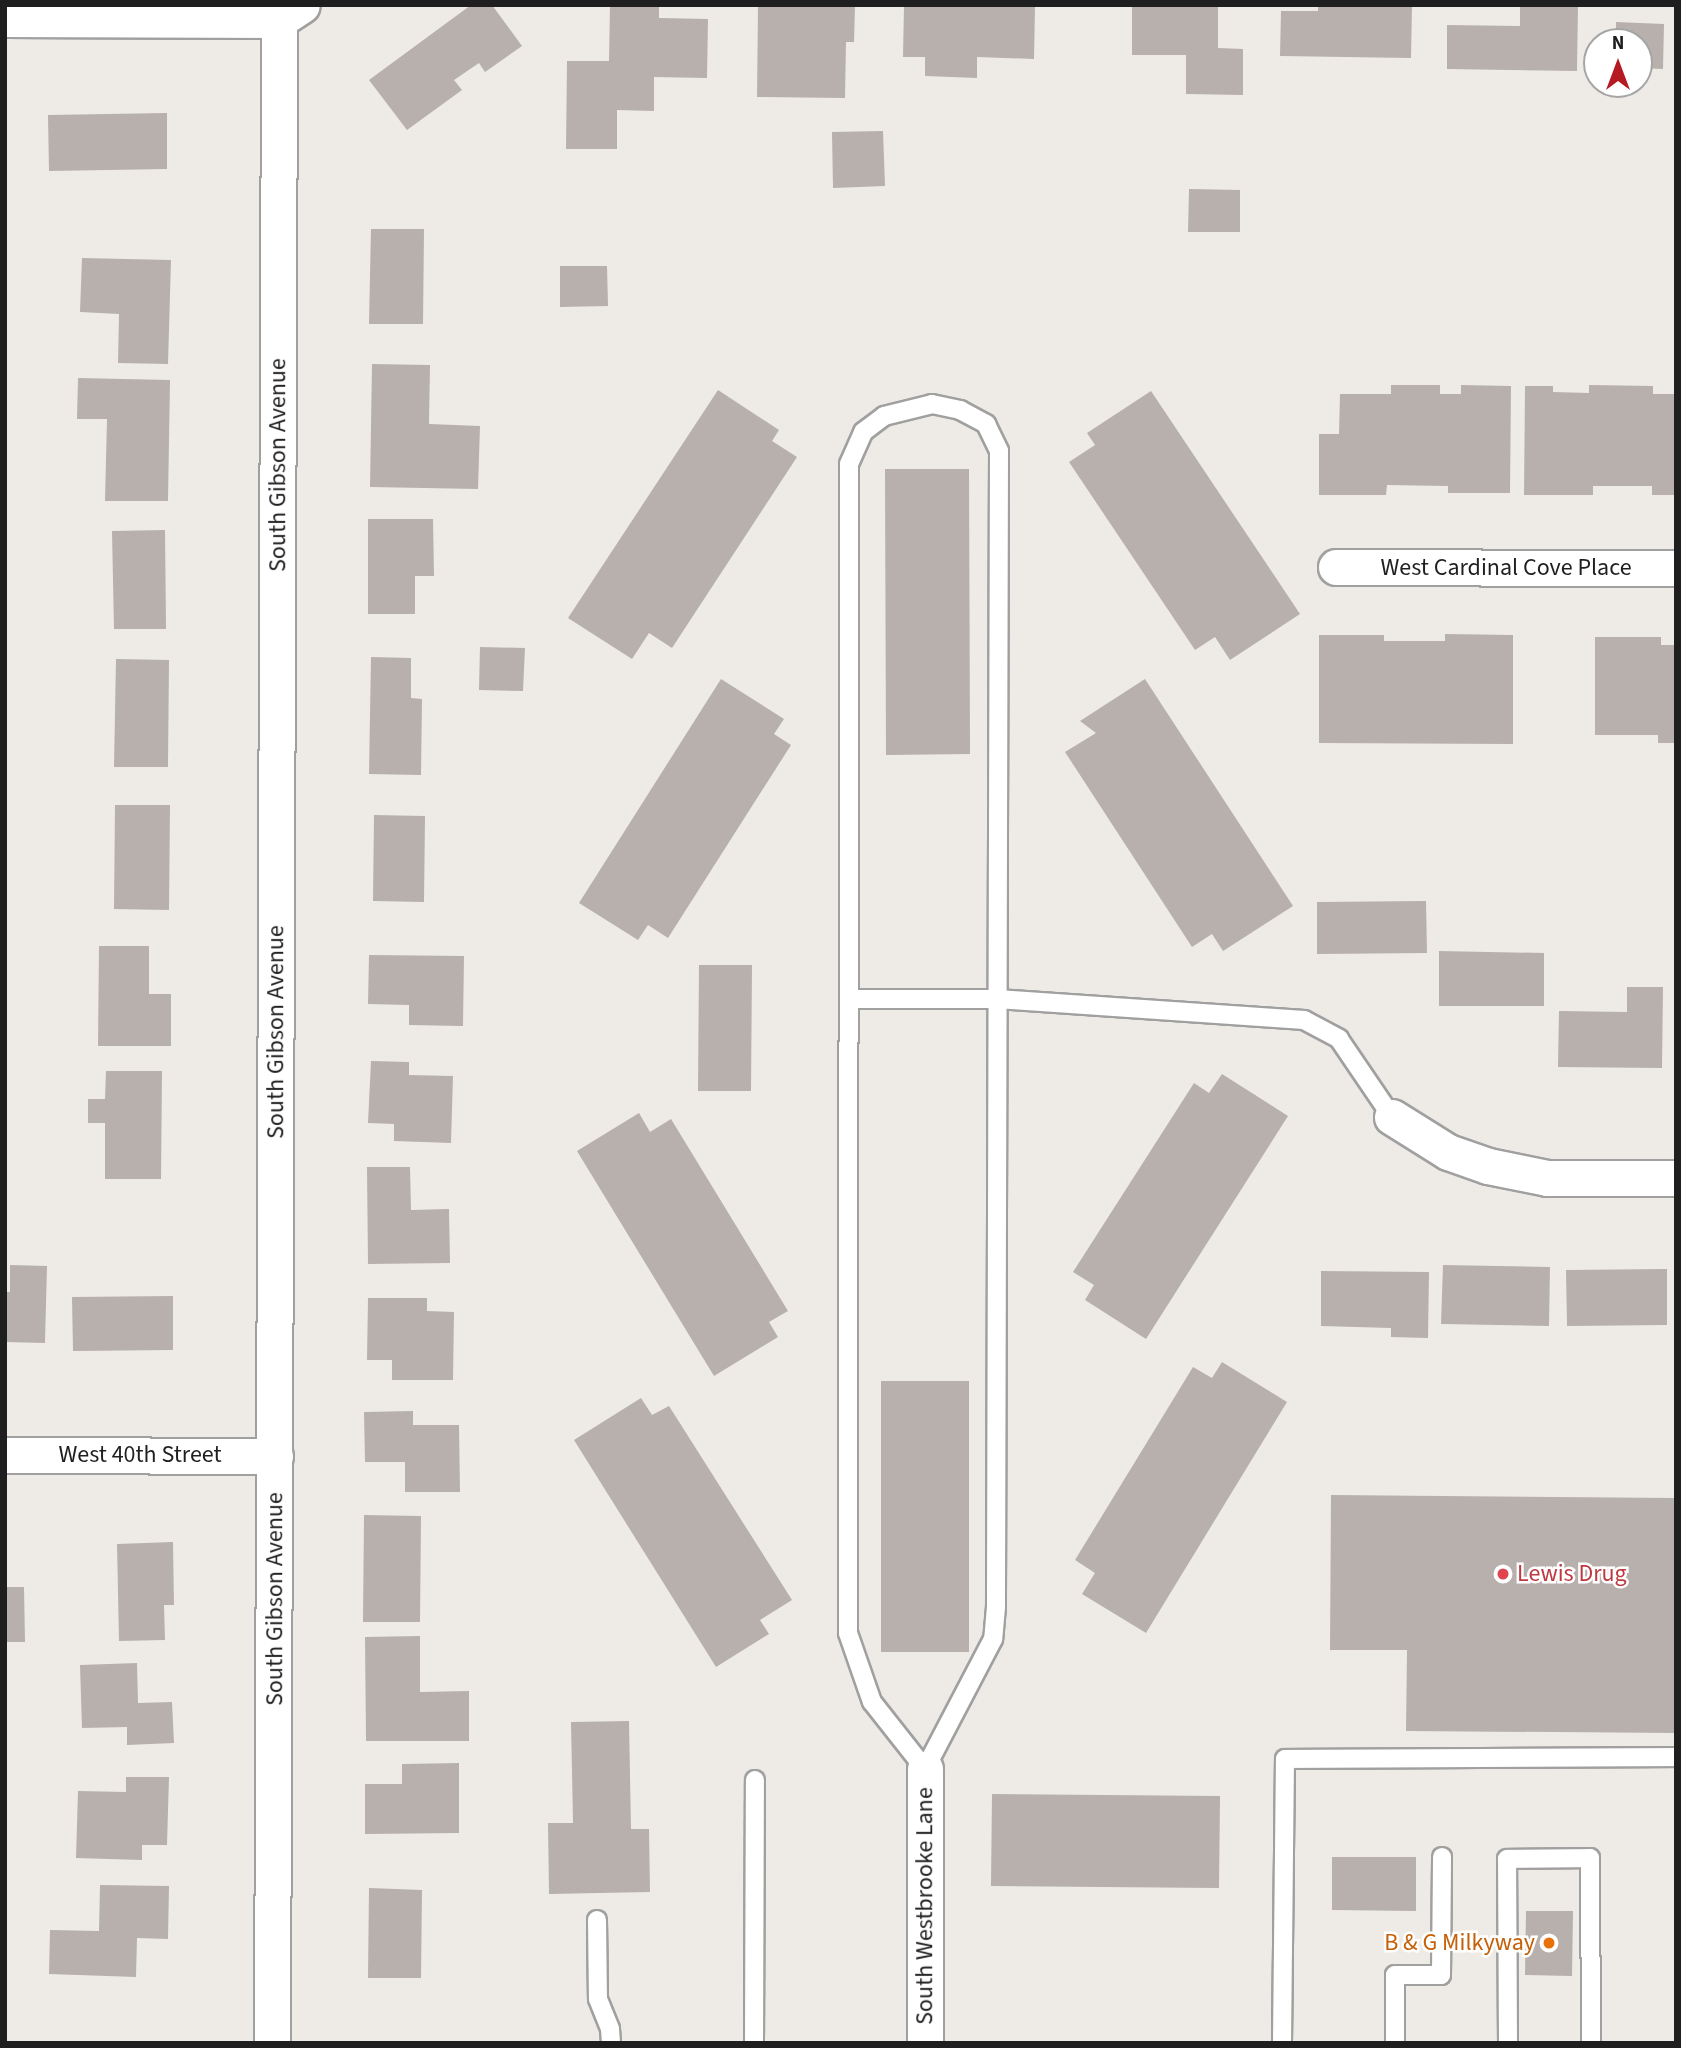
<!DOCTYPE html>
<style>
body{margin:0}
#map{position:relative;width:1681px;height:2048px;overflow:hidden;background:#eeebe6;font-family:"Source Sans 3",sans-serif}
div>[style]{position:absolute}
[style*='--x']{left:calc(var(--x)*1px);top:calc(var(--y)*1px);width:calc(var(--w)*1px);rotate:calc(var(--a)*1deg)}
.building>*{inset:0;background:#b7b0ac}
.roads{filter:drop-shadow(2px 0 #a0a0a0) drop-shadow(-2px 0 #a0a0a0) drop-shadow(0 2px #a0a0a0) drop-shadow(0 -2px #a0a0a0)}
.service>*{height:18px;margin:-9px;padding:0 9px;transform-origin:9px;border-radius:9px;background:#fff}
.minor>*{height:35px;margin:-17.5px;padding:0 17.5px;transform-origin:17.5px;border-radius:17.5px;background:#fff}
.dots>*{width:19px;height:19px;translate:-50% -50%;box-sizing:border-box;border:4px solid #fff;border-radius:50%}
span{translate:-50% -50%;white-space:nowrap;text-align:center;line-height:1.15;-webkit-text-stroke:5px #fff;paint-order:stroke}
.street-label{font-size:24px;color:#1f1f1f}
.health-label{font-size:24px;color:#be3a42}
.left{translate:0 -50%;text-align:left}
.food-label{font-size:24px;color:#c56008}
.right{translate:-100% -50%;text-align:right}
.frame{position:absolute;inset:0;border:7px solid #1f1f1f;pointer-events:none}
.north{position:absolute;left:1583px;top:28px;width:70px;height:70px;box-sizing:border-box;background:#fff;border:2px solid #a5a5a5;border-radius:50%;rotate:0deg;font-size:19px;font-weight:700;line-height:28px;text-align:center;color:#1f1f1f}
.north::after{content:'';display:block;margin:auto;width:24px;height:32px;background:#b51921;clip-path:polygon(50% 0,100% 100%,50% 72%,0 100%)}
</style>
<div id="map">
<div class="building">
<div style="clip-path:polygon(471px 5px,492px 5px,522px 46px,485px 72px,479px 63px,454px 80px,462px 90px,407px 130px,369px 80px)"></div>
<div style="clip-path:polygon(610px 5px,659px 5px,659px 18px,708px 19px,707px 78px,654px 77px,654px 111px,617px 110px,617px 149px,566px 149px,567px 61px,609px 61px)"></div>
<div style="clip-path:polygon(758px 5px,855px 5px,854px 42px,846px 42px,845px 98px,757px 97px)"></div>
<div style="clip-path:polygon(904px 5px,1035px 7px,1034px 59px,977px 57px,977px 78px,925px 76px,925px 57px,903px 57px)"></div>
<div style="clip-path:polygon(1132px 5px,1218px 5px,1218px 48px,1243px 49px,1243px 95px,1186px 94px,1186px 55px,1132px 55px)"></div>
<div style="clip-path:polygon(1318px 5px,1412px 5px,1411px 58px,1280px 56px,1281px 11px,1318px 11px)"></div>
<div style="clip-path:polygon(1520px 5px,1578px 5px,1577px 71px,1447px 69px,1447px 25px,1520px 26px)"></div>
<div style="clip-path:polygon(1616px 22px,1664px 24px,1663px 69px,1639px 68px,1639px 42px,1616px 42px)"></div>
<div style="clip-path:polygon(167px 113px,167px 169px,49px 171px,48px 115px)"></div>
<div style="clip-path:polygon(883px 131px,885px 186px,833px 188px,832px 132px)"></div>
<div style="clip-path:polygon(1189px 189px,1240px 190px,1240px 232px,1188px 232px)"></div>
<div style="clip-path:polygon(371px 229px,424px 229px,423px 324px,369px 324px)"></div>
<div style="clip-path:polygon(82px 258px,171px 260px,168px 364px,118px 363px,119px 314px,80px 312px)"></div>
<div style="clip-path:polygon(560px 266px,607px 266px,608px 306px,560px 307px)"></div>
<div style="clip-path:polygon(372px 364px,430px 365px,429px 424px,480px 426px,478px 489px,370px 487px)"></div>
<div style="clip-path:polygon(78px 378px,170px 380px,168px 501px,105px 501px,107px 419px,77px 419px)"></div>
<div style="clip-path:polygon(1391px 385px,1440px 385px,1440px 394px,1461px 394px,1461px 385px,1511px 386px,1510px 493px,1448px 493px,1448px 486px,1387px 485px,1386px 495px,1319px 495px,1319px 434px,1339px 434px,1340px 394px,1391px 394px)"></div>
<div style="clip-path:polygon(1589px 385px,1653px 386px,1653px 394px,1676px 394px,1676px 495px,1652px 495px,1652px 486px,1593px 486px,1593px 495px,1524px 495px,1525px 386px,1553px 386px,1553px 392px,1589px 393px)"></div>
<div style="clip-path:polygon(718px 390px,779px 430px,772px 441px,797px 457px,672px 648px,649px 633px,632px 659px,568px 618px)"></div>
<div style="clip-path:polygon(1151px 391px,1300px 614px,1230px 660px,1215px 637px,1195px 650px,1069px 462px,1095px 445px,1087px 433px)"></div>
<div style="clip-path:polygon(885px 469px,969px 469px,970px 754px,886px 755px)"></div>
<div style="clip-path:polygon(368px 519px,433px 519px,434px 576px,415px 576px,415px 614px,368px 614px)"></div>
<div style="clip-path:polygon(165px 530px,166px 629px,114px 629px,112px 531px)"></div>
<div style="clip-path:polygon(1445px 634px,1513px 635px,1513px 744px,1319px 743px,1319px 635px,1384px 635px,1384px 641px,1445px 641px)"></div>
<div style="clip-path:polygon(1595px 637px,1661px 637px,1661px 645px,1676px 645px,1676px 743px,1658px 743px,1658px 735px,1595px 735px)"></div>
<div style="clip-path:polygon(480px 647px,525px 648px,523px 691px,479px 690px)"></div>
<div style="clip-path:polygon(371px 657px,411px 658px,411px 698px,422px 699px,421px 775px,369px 774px)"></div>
<div style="clip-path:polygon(116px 659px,169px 660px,168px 767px,114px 767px)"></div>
<div style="clip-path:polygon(721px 679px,784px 719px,774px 734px,791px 745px,668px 938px,648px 925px,638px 940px,579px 903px)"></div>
<div style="clip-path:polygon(1145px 679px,1293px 906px,1223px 951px,1212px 934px,1192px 947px,1065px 752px,1096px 733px,1080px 721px)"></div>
<div style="clip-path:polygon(115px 805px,170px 805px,169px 910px,114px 909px)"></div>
<div style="clip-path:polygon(374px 815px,425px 816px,424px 902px,373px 901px)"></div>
<div style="clip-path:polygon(1426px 901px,1427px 953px,1317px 954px,1317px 902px)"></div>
<div style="clip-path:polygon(99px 946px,149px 946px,149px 994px,171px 994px,171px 1046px,98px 1046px)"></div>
<div style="clip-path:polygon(1439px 951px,1544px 953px,1544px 1006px,1439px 1006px)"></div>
<div style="clip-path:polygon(369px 955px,464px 956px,463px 1026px,409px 1025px,409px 1005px,368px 1004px)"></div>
<div style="clip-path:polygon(699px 965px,752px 965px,751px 1091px,698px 1091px)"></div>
<div style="clip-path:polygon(1627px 987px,1663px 987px,1662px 1068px,1558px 1067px,1559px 1011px,1627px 1012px)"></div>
<div style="clip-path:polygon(371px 1061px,409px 1062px,409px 1075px,453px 1076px,451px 1143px,394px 1141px,394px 1124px,368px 1123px)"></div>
<div style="clip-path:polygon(106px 1071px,162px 1071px,161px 1179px,105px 1179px,105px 1123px,88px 1123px,88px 1099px,105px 1099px)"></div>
<div style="clip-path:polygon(1222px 1074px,1288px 1116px,1146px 1339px,1085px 1300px,1094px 1285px,1073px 1272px,1194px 1083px,1209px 1093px)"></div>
<div style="clip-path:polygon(639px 1113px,650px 1132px,671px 1119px,788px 1311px,769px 1322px,778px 1337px,714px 1376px,577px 1151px)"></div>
<div style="clip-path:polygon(367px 1167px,410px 1167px,411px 1210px,449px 1209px,450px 1263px,368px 1264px)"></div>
<div style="clip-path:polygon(10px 1265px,47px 1266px,45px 1343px,5px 1342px,5px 1292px,10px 1292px)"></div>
<div style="clip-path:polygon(1443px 1265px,1550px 1267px,1549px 1326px,1441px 1324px)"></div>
<div style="clip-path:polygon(1667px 1269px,1667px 1325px,1567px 1326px,1566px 1270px)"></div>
<div style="clip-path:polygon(1321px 1271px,1429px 1272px,1428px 1338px,1391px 1337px,1391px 1328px,1321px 1326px)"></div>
<div style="clip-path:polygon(173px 1296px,173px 1350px,73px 1351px,72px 1297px)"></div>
<div style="clip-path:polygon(368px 1298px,427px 1298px,427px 1311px,454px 1312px,453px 1380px,392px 1380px,392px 1360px,367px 1360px)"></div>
<div style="clip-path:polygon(1222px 1362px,1287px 1402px,1146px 1633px,1082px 1594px,1095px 1573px,1075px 1560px,1193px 1367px,1212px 1378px)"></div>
<div style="clip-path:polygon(881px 1381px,969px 1381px,969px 1652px,881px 1652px)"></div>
<div style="clip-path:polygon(641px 1398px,652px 1415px,669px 1406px,792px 1600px,760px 1620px,769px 1634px,716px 1667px,574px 1440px)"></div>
<div style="clip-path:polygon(413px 1411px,413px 1425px,459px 1425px,460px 1492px,405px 1492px,405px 1462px,365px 1462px,364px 1412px)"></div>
<div style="clip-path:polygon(1331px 1495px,1676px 1498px,1676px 1733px,1406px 1731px,1407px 1650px,1330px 1650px)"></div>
<div style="clip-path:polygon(364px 1515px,421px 1516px,420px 1622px,363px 1622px)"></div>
<div style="clip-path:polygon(173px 1542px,174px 1605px,164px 1605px,165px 1640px,119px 1641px,117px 1544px)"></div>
<div style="clip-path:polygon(5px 1587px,24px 1587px,25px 1642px,5px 1642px)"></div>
<div style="clip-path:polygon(420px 1636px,420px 1692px,469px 1691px,469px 1741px,366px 1741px,365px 1637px)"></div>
<div style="clip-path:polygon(137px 1663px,138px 1703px,172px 1702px,174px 1743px,127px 1745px,127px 1727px,82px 1728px,80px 1665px)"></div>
<div style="clip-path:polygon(629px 1721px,631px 1829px,649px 1829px,650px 1892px,549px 1894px,548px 1823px,573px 1823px,571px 1722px)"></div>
<div style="clip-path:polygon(459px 1763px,459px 1833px,365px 1834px,365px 1784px,402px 1784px,402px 1764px)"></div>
<div style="clip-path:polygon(126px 1777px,169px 1777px,167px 1845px,142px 1845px,142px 1860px,76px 1858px,78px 1791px,126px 1792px)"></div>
<div style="clip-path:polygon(992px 1794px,1220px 1796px,1219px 1888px,991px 1886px)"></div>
<div style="clip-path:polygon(1332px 1857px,1416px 1857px,1416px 1911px,1332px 1910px)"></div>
<div style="clip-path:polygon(100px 1885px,169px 1886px,168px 1939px,137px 1938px,136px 1977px,49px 1974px,50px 1930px,99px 1931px)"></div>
<div style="clip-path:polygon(369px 1888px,422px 1890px,421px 1978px,368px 1978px)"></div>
<div style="clip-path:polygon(1526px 1911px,1573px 1911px,1572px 1976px,1525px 1975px)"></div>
</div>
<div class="roads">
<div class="service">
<div style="--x:932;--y:404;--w:29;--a:12"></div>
<div style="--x:960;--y:410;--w:30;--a:28"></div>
<div style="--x:986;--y:424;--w:30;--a:64"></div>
<div style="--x:999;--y:451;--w:1156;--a:90.15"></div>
<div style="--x:996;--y:1607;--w:32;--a:95"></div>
<div style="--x:993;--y:1639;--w:147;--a:117.6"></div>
<div style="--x:925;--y:1769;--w:85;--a:-128.3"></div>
<div style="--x:872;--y:1702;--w:73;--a:-109.2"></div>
<div style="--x:848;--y:1633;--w:1169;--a:-89.95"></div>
<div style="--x:849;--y:464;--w:35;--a:-66"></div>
<div style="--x:863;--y:432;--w:26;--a:-37"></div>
<div style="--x:884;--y:416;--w:49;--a:-14"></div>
<div style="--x:849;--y:999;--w:148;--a:0"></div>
<div style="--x:997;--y:999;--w:308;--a:3.9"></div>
<div style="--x:1304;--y:1020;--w:40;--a:28"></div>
<div style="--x:1339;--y:1039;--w:94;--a:55.8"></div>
<div style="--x:597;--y:1920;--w:79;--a:89.3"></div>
<div style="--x:598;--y:1999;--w:32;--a:68"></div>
<div style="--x:610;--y:2029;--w:14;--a:86"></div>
<div style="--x:754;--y:2043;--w:263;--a:-89.8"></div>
<div style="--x:1282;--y:2043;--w:284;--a:-89.4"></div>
<div style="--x:1285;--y:1759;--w:391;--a:-0.3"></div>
<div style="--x:1395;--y:2043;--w:68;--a:-90"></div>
<div style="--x:1395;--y:1975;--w:46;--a:0"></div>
<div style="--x:1441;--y:1975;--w:118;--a:-89.5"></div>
<div style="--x:1508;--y:2043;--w:184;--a:-90.3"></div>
<div style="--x:1507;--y:1859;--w:83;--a:-0.7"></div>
<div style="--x:1590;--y:1858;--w:185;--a:89.7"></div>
</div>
<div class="minor">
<div style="--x:5;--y:19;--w:274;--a:0.2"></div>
<div style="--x:279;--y:20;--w:27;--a:-33"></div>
<div style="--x:1336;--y:567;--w:340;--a:0.2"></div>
<div style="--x:1392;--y:1117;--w:66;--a:32"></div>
<div style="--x:1448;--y:1152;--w:42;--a:19.3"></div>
<div style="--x:1488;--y:1166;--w:60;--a:11.5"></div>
<div style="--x:1547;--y:1178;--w:129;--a:0"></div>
<div style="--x:5;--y:1455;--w:270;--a:0.2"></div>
<div style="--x:925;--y:1769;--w:274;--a:90"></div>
<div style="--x:272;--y:2043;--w:2023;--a:-89.8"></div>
</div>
</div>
<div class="dots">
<div style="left:1503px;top:1574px;background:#e0444e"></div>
<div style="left:1549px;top:1943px;background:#e8710a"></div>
</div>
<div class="street-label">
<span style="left:278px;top:465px;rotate:-90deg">South Gibson Avenue</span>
<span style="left:1506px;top:568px">West Cardinal Cove Place</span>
<span style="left:276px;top:1032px;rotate:-90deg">South Gibson Avenue</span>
<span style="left:140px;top:1455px">West 40th Street</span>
<span style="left:275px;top:1599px;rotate:-90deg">South Gibson Avenue</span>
<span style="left:925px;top:1906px;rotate:-90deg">South Westbrooke Lane</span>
</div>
<div class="health-label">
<span class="left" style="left:1517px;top:1574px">Lewis Drug</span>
</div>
<div class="food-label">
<span class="right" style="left:1535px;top:1943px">B &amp; G Milkyway</span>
</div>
<div class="frame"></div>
<div class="north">N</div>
</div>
